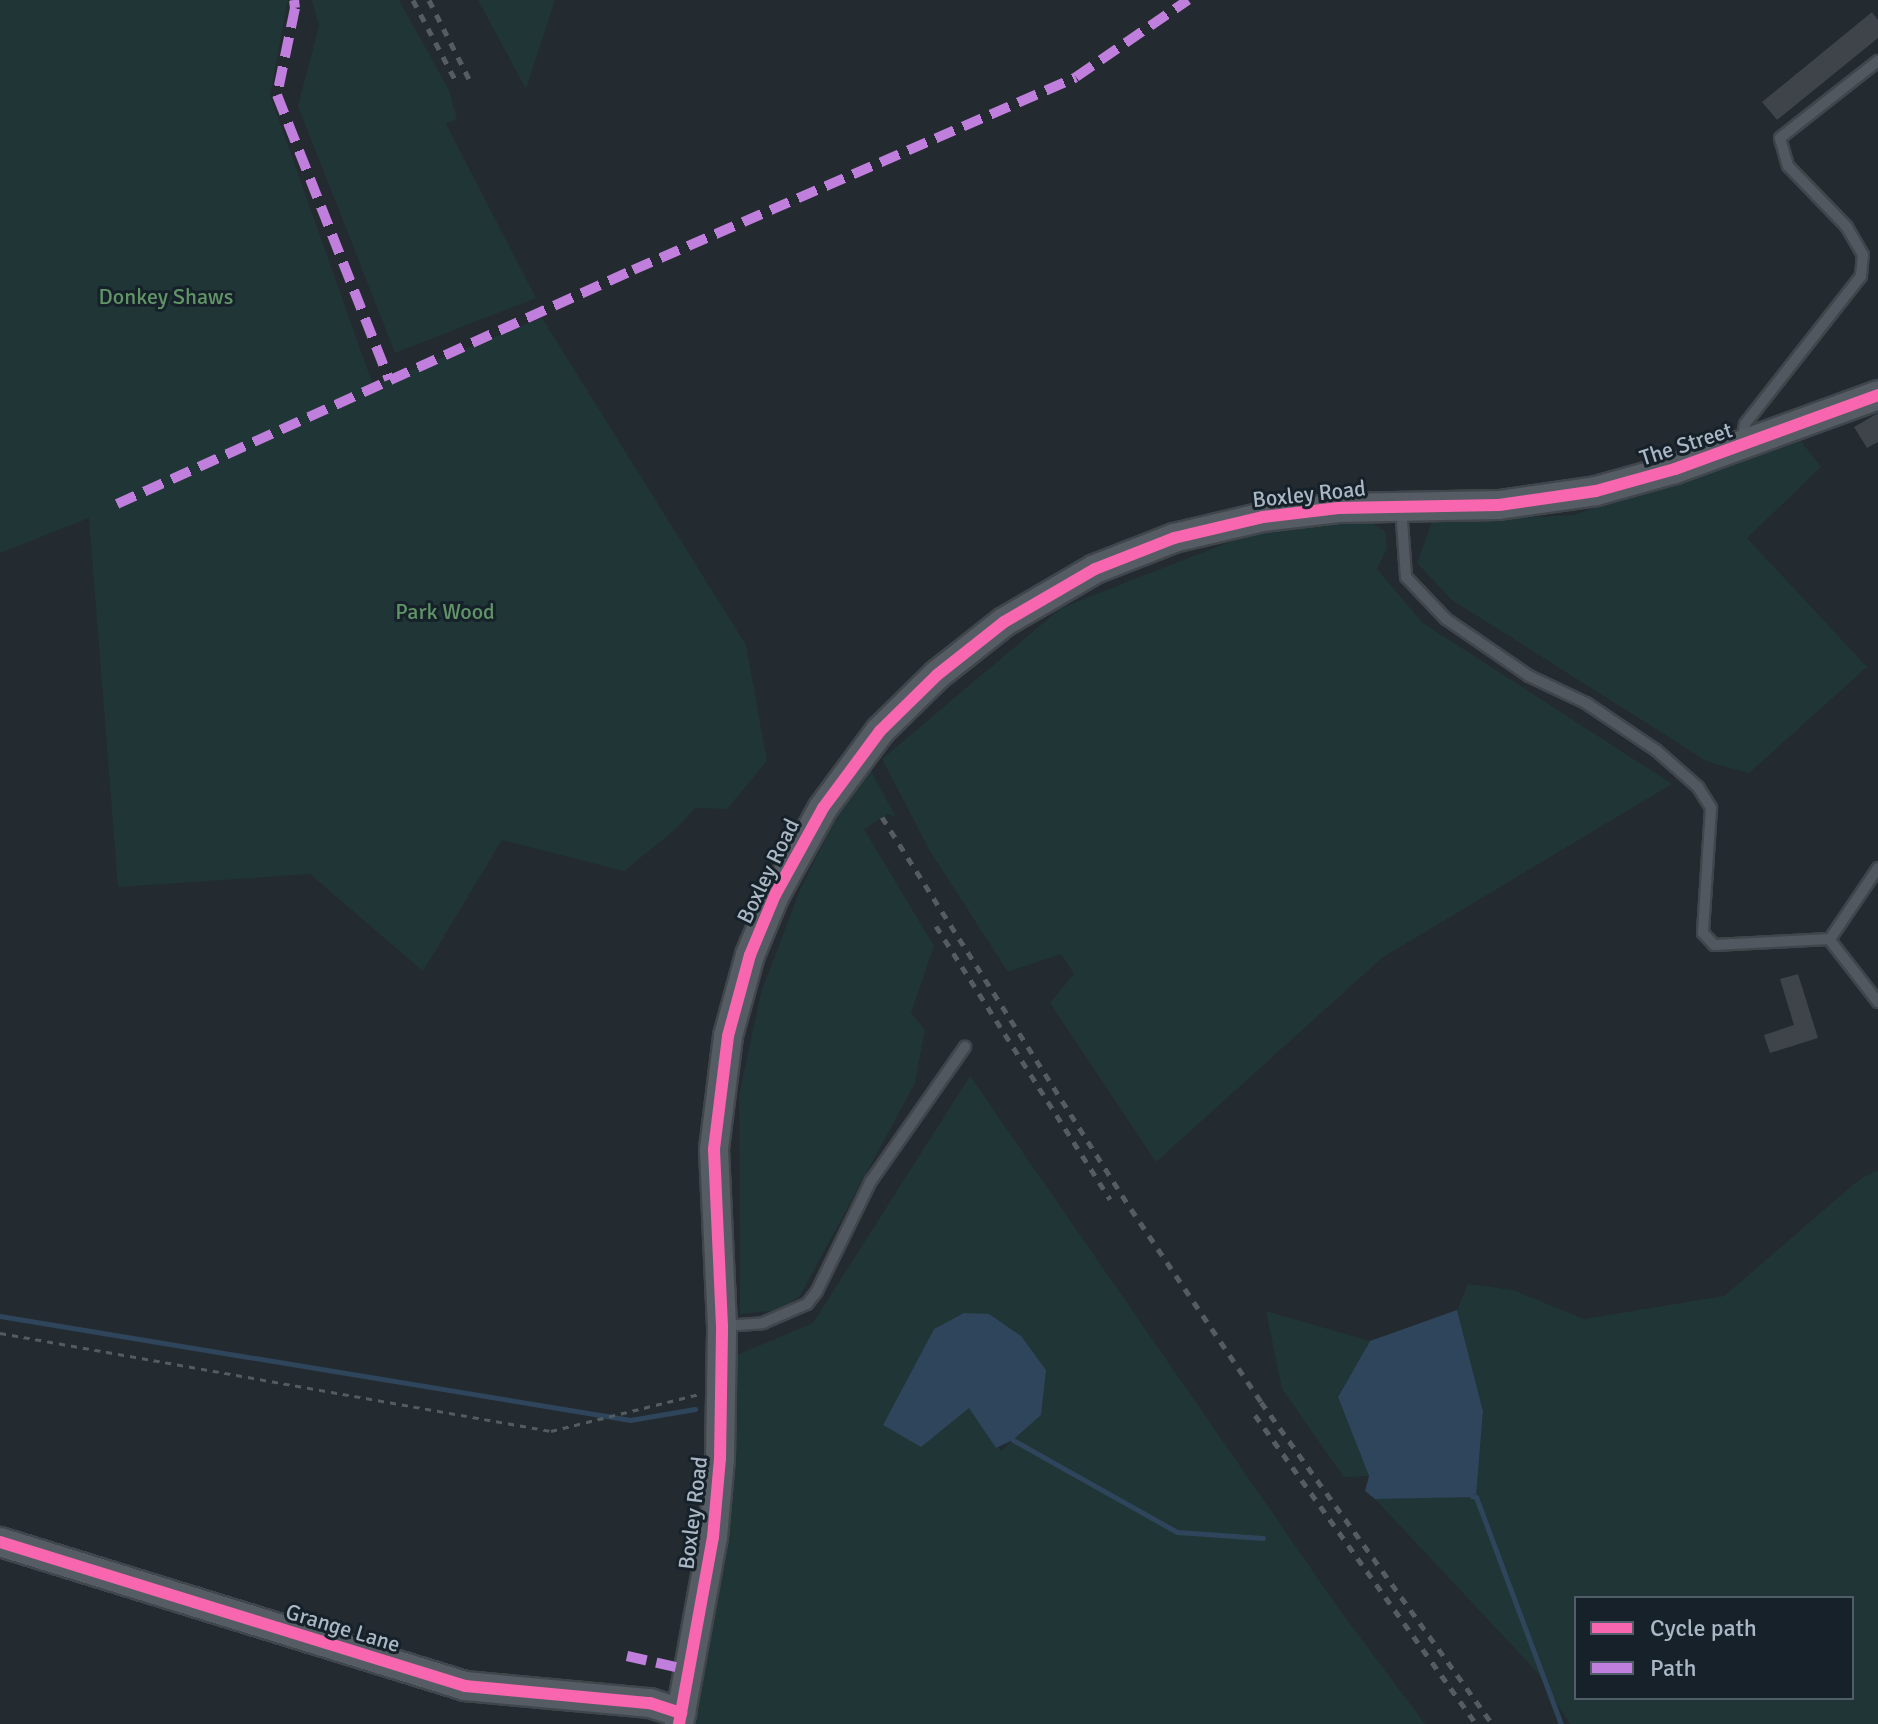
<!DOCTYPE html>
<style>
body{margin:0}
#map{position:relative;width:1878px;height:1724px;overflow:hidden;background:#232a30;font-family:Signika,sans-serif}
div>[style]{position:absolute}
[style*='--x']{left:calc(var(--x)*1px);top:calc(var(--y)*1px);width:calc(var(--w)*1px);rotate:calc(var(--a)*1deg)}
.green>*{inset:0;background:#203536}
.water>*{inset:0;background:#2e455b}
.stream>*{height:5px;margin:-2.5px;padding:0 2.5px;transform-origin:2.5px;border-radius:2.5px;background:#2e455b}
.building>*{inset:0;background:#3e444a}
.path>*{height:3px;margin-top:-1.5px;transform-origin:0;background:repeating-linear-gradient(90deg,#545c62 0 6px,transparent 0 12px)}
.roads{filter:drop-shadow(2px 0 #40464b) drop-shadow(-2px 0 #40464b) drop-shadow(0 2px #40464b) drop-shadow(0 -2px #40464b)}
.lane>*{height:10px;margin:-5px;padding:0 5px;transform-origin:5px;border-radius:5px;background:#52585f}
.secondary>*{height:28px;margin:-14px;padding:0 14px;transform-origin:14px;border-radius:14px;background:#565c63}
.rail>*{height:5px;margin-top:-2.5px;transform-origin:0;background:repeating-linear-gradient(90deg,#565c62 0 8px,transparent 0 16px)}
.quiet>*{height:10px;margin-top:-5px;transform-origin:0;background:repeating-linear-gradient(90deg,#c07fdc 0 20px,transparent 0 30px)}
.cycleway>*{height:12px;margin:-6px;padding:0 6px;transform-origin:6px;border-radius:6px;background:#f766af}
span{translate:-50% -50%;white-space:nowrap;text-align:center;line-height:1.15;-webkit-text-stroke:6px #16212a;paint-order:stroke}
.park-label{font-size:22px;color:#619567}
.street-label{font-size:22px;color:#aab7c4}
.legend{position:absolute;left:1574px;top:1596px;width:280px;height:104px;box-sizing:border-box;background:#16212a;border:2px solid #515d68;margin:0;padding:10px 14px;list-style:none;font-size:24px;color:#aab7c4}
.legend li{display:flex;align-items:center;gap:16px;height:40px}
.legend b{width:40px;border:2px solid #515d68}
</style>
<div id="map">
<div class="green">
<div style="clip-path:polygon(0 0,288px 0,270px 95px,373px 385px,542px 318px,746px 645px,767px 761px,727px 809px,695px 808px,676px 829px,624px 871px,502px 840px,423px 971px,310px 874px,118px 887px,89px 518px,0 553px)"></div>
<div style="clip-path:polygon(312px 0,399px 0,449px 90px,457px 119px,446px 124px,536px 298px,395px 353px,298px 106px,319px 26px)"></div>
<div style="clip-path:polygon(478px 0,555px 0,526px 89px)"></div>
<div style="clip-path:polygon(1797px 436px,1821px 467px,1747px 538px,1867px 667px,1749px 773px,1708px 762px,1452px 600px,1417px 563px,1432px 522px,1574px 515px)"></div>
<div style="clip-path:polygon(1361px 517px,1385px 531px,1387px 548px,1377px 569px,1423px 623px,1672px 784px,1383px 957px,1156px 1162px,1050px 1003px,1074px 974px,1061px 954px,1008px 972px,930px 851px,882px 759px,1061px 608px,1250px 534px)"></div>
<div style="clip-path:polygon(867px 764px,896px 817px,888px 814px,864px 829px,934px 946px,911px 1013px,925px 1030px,915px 1083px,800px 1296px,779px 1310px,740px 1314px,739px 1095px,761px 993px,800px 890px,838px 813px)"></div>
<div style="clip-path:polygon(evenodd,970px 1076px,1339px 1609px,1425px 1724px,688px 1724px,732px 1357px,813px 1323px,970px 1076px,934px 1329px,1041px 1415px,1001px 1451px,969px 1408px,883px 1425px,934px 1329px)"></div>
<div style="clip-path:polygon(evenodd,1878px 1170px,1878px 1724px,1570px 1724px,1537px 1672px,1375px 1499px,1476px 1496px,1483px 1411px,1457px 1310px,1468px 1284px,1513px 1290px,1584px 1319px,1724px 1296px,1860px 1179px,1878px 1170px,1576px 1598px,1852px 1598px,1852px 1698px,1576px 1698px,1576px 1598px)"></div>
<div style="clip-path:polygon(1266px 1311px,1370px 1341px,1338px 1397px,1369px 1476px,1344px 1477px,1282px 1389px)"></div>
</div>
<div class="water">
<div style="clip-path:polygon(1457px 1310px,1483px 1411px,1476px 1497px,1375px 1499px,1365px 1491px,1369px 1476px,1338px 1397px,1370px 1341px)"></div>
<div style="clip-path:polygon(964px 1313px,989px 1314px,1021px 1336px,1046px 1370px,1041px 1415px,1013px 1440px,996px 1448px,969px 1408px,921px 1447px,883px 1425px,934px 1329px)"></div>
</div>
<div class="stream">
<div style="--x:0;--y:1316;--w:639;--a:9.37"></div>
<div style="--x:630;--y:1420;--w:66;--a:-9.6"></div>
<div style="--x:1013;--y:1440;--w:188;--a:29.3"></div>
<div style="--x:1177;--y:1532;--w:86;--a:4"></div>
<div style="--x:1472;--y:1496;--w:4;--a:14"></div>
<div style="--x:1476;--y:1497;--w:242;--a:69.5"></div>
</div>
<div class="building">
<div style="clip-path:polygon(1872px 12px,1878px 20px,1878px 38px,1777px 120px,1762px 102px)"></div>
<div style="clip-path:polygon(1878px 413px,1878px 442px,1867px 448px,1854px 427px)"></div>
<div style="clip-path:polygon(1798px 974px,1818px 1038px,1770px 1053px,1764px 1035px,1794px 1025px,1780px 979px)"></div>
</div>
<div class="path">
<div style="--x:0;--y:1333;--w:560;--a:10.09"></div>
<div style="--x:551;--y:1431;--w:153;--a:-14"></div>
</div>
<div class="roads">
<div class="lane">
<div style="--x:1742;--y:441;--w:17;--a:-80"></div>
<div style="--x:1745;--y:424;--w:188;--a:-51.9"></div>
<div style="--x:1861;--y:276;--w:21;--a:-85"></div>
<div style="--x:1863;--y:255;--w:32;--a:-120"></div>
<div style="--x:1847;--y:227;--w:85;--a:-134"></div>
<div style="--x:1788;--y:166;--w:29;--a:-106"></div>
<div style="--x:1780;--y:138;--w:125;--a:-38.2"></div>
<div style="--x:1401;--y:507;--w:70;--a:85.9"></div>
<div style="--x:1406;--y:577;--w:58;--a:46.4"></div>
<div style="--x:1446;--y:619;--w:101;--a:34.5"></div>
<div style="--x:1529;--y:676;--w:63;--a:25.3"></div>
<div style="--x:1586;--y:703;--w:84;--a:33.9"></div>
<div style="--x:1656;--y:750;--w:56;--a:41.4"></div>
<div style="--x:1698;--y:787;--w:25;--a:58"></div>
<div style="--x:1711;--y:808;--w:125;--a:93.7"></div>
<div style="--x:1703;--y:933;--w:16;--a:47"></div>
<div style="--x:1714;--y:945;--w:115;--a:-3"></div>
<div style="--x:1829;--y:939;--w:80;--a:52.1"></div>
<div style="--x:1830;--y:939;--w:86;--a:-55.9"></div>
<div style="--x:724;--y:1326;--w:39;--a:-4"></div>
<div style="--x:763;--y:1323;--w:48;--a:-23.4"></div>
<div style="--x:807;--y:1304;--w:16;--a:-52"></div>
<div style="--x:817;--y:1291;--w:123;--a:-63.9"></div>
<div style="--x:871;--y:1181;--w:164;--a:-55"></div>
</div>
<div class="secondary">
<div style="--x:0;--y:1542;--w:487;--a:17.2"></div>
<div style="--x:465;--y:1686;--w:186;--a:5.3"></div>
<div style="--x:650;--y:1703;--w:33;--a:18"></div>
<div style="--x:679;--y:1724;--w:190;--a:-79.7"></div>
<div style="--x:713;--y:1537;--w:78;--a:-84.9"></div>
<div style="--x:720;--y:1459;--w:133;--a:-89.1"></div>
<div style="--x:722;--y:1326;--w:177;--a:-92.6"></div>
<div style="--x:714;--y:1149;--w:114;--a:-82.9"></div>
<div style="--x:728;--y:1036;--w:84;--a:-74.8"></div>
<div style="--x:750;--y:955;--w:65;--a:-67.4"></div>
<div style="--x:775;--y:895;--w:99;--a:-61.1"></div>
<div style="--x:823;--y:808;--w:96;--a:-53.5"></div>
<div style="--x:880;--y:731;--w:80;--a:-44.5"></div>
<div style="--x:937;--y:675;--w:85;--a:-38.3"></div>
<div style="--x:1004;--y:622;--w:105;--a:-30.2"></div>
<div style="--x:1095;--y:569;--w:85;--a:-21.4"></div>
<div style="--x:1174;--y:538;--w:91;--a:-13.3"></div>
<div style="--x:1263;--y:517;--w:76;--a:-6.8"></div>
<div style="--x:1338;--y:508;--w:161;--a:-1.1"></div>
<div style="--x:1499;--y:505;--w:98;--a:-8.2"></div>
<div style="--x:1596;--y:491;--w:82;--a:-15.6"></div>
<div style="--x:1675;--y:469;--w:216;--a:-20"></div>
</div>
</div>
<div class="rail">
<div style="--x:413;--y:0;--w:96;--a:62.1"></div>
<div style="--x:429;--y:0;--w:89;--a:63.1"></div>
<div style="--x:882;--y:817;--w:464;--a:57.6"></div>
<div style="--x:1131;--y:1209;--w:233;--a:56"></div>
<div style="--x:1261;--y:1402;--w:396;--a:54.3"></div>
<div style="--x:936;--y:926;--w:324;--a:57.5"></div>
<div style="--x:1255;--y:1415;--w:380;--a:54.4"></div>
</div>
<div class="quiet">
<div style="--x:294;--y:0;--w:8;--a:83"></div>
<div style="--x:295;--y:8;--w:89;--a:101.7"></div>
<div style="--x:277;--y:95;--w:306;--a:68.5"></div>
<div style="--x:117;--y:504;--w:567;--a:-24.39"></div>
<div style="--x:633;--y:270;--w:483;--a:-23.5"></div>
<div style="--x:1076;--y:77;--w:136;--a:-34.5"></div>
<div style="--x:627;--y:1656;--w:64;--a:12.7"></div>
</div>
<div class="cycleway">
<div style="--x:0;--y:1542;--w:487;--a:17.2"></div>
<div style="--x:465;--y:1686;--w:186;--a:5.3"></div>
<div style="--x:650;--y:1703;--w:33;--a:18"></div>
<div style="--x:679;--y:1724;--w:190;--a:-79.7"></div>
<div style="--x:713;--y:1537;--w:78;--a:-84.9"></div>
<div style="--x:720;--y:1459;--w:133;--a:-89.1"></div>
<div style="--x:722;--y:1326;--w:177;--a:-92.6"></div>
<div style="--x:714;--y:1149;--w:114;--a:-82.9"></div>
<div style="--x:728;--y:1036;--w:84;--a:-74.8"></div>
<div style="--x:750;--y:955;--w:65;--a:-67.4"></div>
<div style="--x:775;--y:895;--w:99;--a:-61.1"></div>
<div style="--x:823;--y:808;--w:96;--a:-53.5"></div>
<div style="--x:880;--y:731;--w:80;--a:-44.5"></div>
<div style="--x:937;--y:675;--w:85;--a:-38.3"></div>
<div style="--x:1004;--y:622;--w:105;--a:-30.2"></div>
<div style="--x:1095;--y:569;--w:85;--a:-21.4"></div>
<div style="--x:1174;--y:538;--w:91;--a:-13.3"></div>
<div style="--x:1263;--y:517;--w:76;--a:-6.8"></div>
<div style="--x:1338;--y:508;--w:161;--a:-1.1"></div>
<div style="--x:1499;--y:505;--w:98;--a:-8.2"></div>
<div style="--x:1596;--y:491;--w:82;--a:-15.6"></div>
<div style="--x:1675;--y:469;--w:216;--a:-20"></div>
</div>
<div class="park-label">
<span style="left:166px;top:297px">Donkey Shaws</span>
<span style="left:445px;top:612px">Park Wood</span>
</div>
<div class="street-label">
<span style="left:1686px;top:444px;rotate:-18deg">The Street</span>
<span style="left:1309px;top:494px;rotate:-6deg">Boxley Road</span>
<span style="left:768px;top:871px;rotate:-64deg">Boxley Road</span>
<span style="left:693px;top:1513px;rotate:-83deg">Boxley Road</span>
<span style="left:343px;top:1628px;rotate:17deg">Grange Lane</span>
</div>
<ul class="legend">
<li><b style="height:10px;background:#f766af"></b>Cycle path</li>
<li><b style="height:10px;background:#c07fdc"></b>Path</li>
</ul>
</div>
